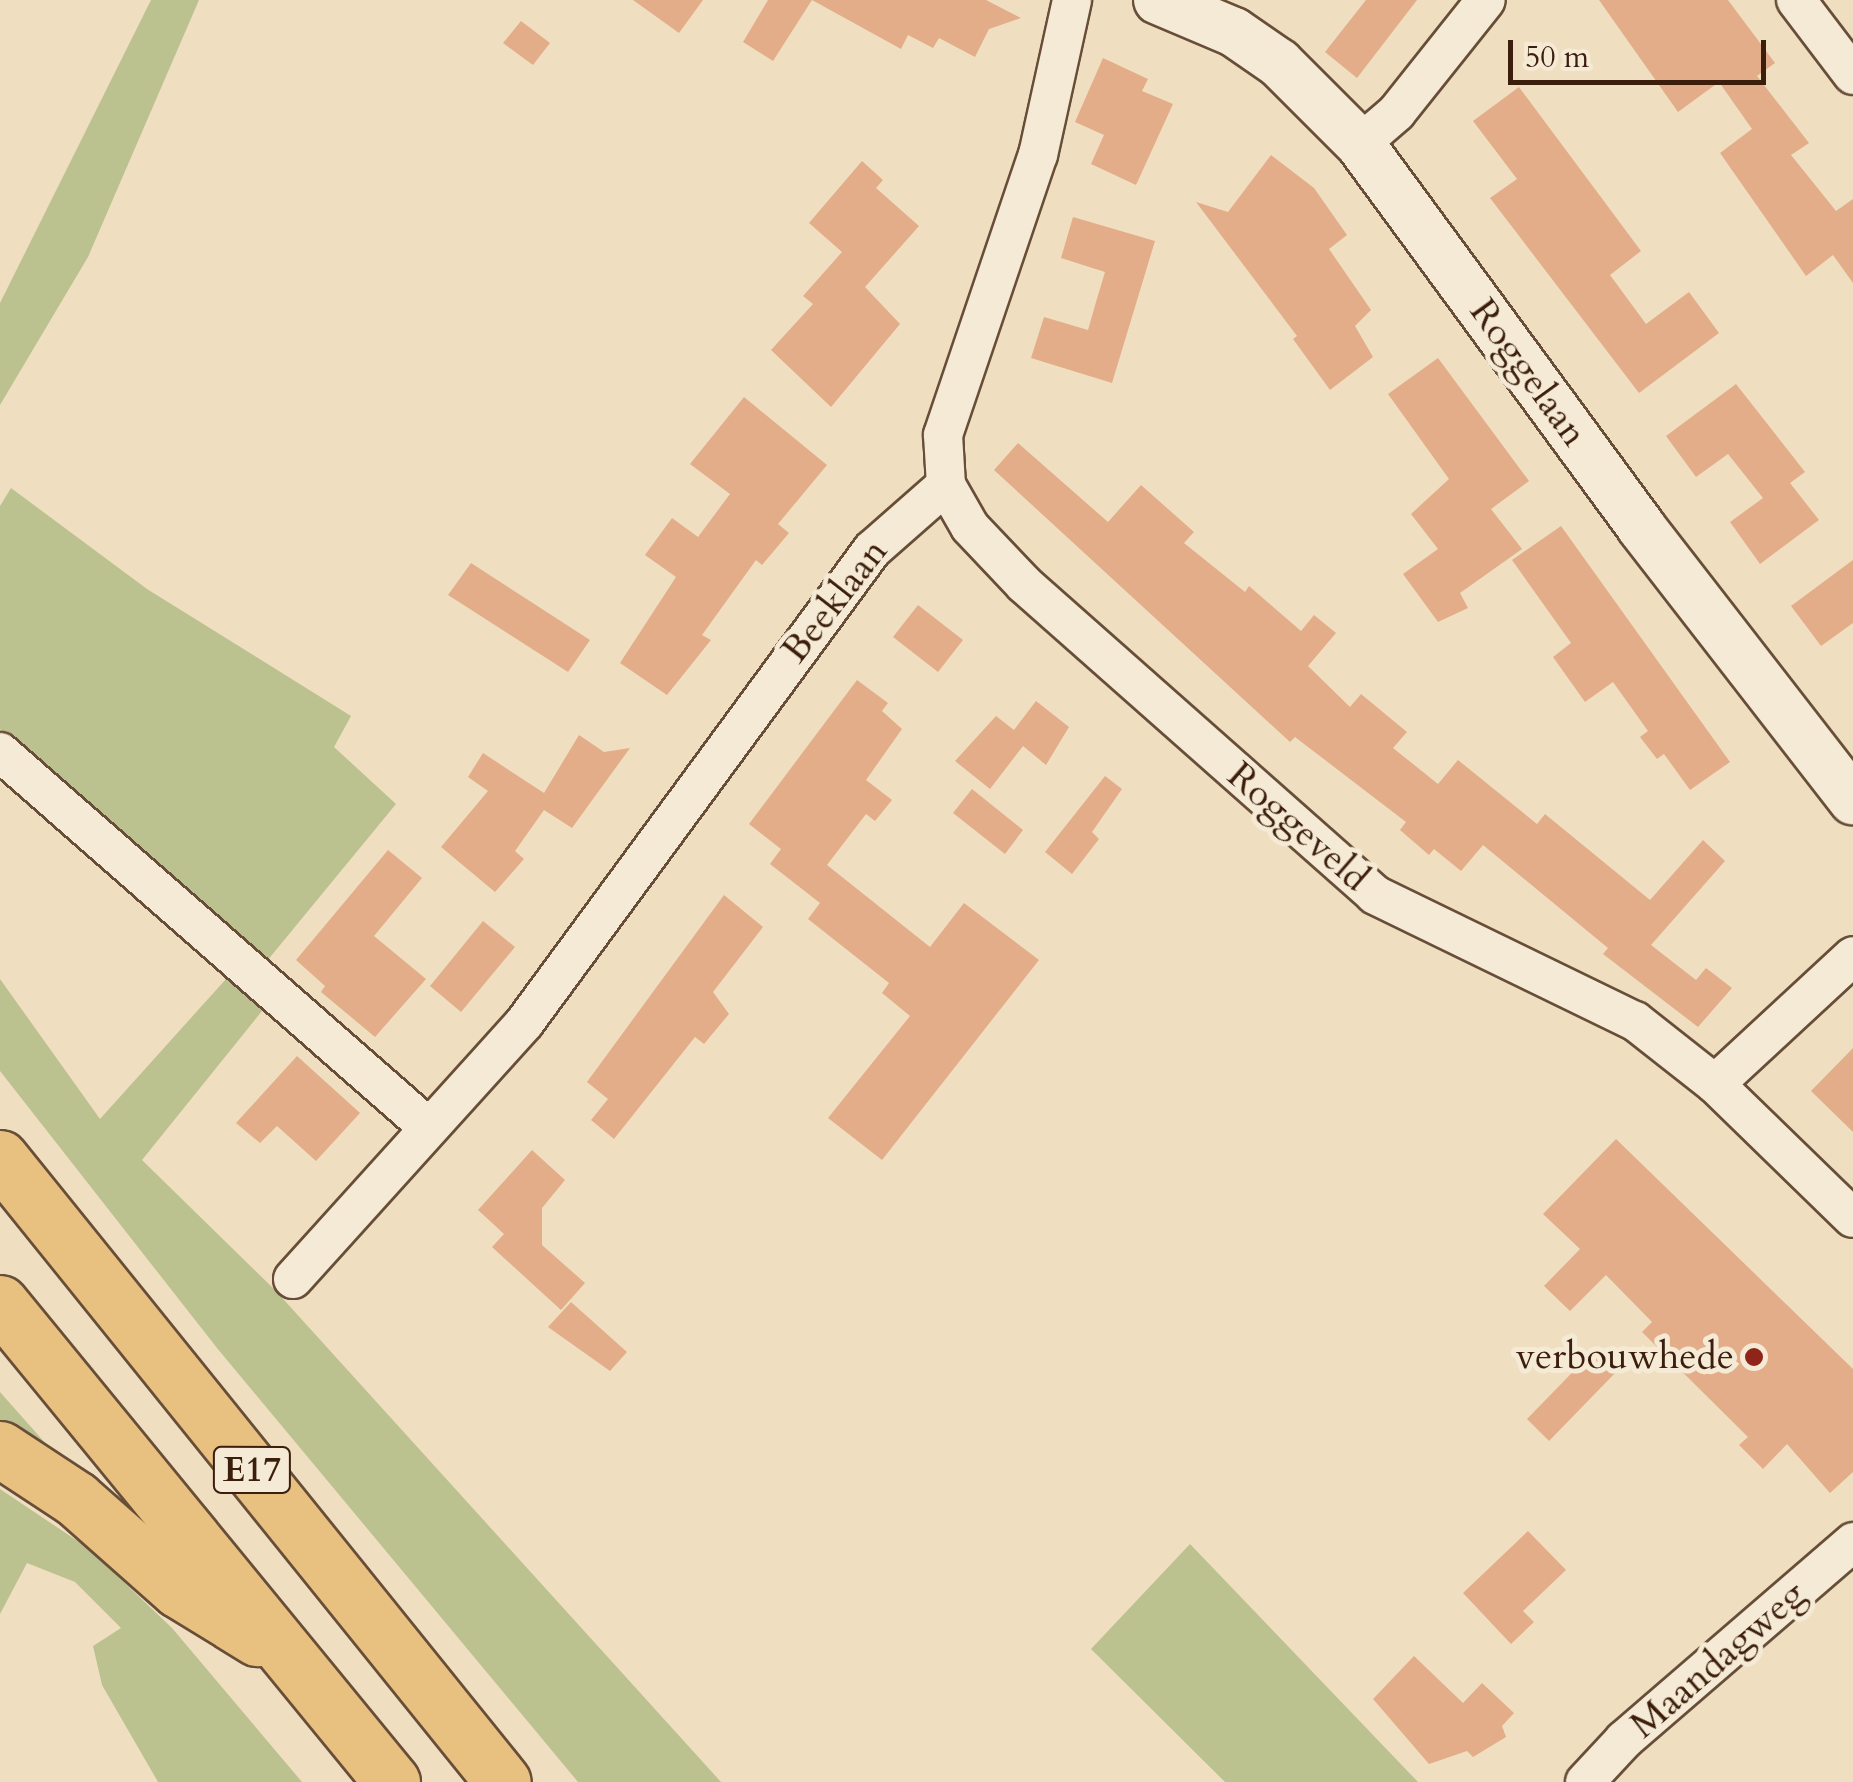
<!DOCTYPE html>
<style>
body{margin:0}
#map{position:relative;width:1853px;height:1782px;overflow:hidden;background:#efdfc0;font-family:Cardo,serif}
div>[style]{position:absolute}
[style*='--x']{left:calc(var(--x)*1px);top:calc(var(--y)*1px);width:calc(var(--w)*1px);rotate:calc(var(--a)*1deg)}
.green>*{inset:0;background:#bcc190}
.building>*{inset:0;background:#e3ad89}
.roads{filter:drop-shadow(2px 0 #684e38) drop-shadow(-2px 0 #684e38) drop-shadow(0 2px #684e38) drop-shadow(0 -2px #684e38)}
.minor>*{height:38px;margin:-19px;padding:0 19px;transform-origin:19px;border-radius:19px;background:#f5ead6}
.tertiary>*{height:48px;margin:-24px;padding:0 24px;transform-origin:24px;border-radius:24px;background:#f5ead6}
.motorway>*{height:55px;margin:-27.5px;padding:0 27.5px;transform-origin:27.5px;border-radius:27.5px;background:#e8c080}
.dots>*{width:28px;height:28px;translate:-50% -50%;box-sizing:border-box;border:5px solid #f5ead6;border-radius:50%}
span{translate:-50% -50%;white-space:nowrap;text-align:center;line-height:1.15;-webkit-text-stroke:10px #f5ead6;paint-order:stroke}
.shield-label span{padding:2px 8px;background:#f5ead6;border:2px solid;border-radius:8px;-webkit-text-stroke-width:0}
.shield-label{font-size:35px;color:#3b1e0b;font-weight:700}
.street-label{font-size:38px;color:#3b1e0b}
.poi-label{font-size:38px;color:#3b1e0b}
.right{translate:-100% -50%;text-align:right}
.scale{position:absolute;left:1508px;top:40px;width:258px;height:45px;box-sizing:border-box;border:5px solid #3b1e0b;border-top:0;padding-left:12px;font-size:30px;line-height:35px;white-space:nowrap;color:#3b1e0b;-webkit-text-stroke:8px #f5ead6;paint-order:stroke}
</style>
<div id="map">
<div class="green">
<div style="clip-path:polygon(151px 0,199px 0,88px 257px,0 405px,0 303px)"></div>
<div style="clip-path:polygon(11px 488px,147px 589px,351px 716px,334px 747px,396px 804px,262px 967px,0 729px,0 506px)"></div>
<div style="clip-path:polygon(235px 969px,270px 1001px,142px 1160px,275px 1290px,721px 1782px,578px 1782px,217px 1348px,0 1071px,0 979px,100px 1119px)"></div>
<div style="clip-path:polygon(0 1392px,62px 1462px,0 1424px)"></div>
<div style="clip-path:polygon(0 1489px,88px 1548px,172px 1628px,302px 1782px,158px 1782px,102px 1685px,93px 1646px,121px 1628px,75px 1582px,27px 1563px,0 1614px)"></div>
<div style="clip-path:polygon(1190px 1544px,1418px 1782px,1225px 1782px,1091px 1649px)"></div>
</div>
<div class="building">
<div style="clip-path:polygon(633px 0,703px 0,679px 33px)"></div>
<div style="clip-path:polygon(768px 0,986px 0,1021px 18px,989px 29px,975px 57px,939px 38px,933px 48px,908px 35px,901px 49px,812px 0,773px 61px,743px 42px)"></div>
<div style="clip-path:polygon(1366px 0,1417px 0,1357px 78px,1325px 52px)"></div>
<div style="clip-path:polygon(1599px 0,1728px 0,1775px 63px,1757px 76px,1809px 143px,1791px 155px,1836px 211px,1853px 199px,1853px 283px,1833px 255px,1806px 276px,1720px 153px,1752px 129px,1719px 82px,1678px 112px)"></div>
<div style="clip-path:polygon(521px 21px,550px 43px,533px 65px,503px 43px)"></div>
<div style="clip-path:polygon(1103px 58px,1148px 79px,1142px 91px,1173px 104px,1136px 185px,1091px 164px,1104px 135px,1075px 122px)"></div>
<div style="clip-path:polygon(1519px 87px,1641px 251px,1610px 275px,1646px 324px,1689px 292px,1719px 333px,1639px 393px,1490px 198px,1517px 179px,1473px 121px)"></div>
<div style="clip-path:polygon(1271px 155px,1314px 188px,1347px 235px,1329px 249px,1371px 310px,1355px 326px,1373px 357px,1330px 390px,1293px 339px,1297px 336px,1196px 202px,1228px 212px)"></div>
<div style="clip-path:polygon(862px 161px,883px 180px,876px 188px,919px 226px,865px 287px,900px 324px,831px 407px,771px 350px,813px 304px,803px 296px,842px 252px,809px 223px)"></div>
<div style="clip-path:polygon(1073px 217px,1155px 241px,1112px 383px,1031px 358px,1044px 317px,1088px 330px,1096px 302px,1105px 272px,1061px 258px)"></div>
<div style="clip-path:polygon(1438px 358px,1529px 481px,1491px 509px,1522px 549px,1460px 593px,1468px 608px,1438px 622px,1403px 574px,1438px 549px,1411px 514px,1449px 479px,1388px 394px)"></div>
<div style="clip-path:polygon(1736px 384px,1805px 472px,1790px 483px,1819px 520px,1760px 564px,1730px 522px,1763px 498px,1728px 454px,1696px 477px,1666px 436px)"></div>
<div style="clip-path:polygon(744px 397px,827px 465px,778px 524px,789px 533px,762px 565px,756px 560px,702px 635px,711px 640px,667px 695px,620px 663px,676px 577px,645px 555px,672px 518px,698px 537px,730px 494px,690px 464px)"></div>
<div style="clip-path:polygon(1018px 443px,1108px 522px,1141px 485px,1194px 532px,1184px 543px,1245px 592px,1249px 586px,1301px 631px,1314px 615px,1336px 633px,1308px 666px,1350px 707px,1361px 694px,1407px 732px,1393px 748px,1438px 784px,1458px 760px,1537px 824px,1545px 814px,1650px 900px,1703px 840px,1725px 861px,1651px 945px,1696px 980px,1706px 968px,1732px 988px,1698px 1027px,1603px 954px,1608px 948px,1483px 845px,1461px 871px,1434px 849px,1429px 855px,1400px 830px,1406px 822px,1295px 737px,1290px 742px,994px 470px)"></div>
<div style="clip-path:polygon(1561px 526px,1730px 762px,1690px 790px,1664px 754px,1657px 759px,1640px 737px,1648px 731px,1613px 682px,1585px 702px,1553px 657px,1571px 643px,1512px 560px)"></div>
<div style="clip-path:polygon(1853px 560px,1853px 623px,1821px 646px,1791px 606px)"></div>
<div style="clip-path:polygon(471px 563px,590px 640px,568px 672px,448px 595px)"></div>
<div style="clip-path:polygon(918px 605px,963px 640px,938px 672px,893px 637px)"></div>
<div style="clip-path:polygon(857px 680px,888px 703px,882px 711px,902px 729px,866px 780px,892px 800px,875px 821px,866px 814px,827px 865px,930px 947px,964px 903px,1039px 960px,882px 1160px,828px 1118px,910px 1016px,882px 993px,889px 983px,808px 919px,820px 903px,770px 864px,781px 849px,749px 824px)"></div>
<div style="clip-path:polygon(1036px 701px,1069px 727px,1046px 765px,1023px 746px,990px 789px,955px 761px,996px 716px,1014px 730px)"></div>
<div style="clip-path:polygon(579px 735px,604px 752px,630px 748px,572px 828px,544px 810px,515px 851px,524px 859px,495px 892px,441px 847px,488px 791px,468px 777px,483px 753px,544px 793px)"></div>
<div style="clip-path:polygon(1105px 776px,1122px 789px,1092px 832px,1099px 839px,1072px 874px,1045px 852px)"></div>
<div style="clip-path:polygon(972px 789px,1023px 830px,1005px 854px,953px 813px)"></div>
<div style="clip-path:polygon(388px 850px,422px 878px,374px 936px,426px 979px,375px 1037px,321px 992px,325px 986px,296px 960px)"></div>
<div style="clip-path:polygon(724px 895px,763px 927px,713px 992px,729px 1014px,704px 1044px,695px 1037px,614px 1139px,591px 1120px,608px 1099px,587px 1082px)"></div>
<div style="clip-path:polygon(483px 921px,515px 947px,461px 1012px,430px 986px)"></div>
<div style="clip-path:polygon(1853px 1048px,1853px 1132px,1811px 1091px)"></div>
<div style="clip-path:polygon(297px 1056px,360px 1113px,316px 1161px,277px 1126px,260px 1143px,236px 1123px)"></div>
<div style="clip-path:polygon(1616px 1139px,1853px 1369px,1853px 1472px,1830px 1493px,1787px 1444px,1763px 1469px,1739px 1445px,1748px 1437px,1642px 1332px,1652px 1322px,1606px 1275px,1570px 1311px,1544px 1286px,1580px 1249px,1543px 1214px)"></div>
<div style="clip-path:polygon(532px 1150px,565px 1180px,542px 1208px,542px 1245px,585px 1283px,561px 1310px,492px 1247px,504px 1234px,478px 1210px)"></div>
<div style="clip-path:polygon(571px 1302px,627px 1352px,610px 1371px,548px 1327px)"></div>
<div style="clip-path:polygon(1597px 1347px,1619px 1369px,1549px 1441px,1527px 1419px)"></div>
<div style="clip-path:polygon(1528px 1531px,1566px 1570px,1523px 1611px,1534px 1622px,1511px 1644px,1463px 1593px)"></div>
<div style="clip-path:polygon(1414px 1656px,1463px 1703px,1482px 1683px,1514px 1713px,1502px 1726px,1506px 1737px,1473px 1757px,1467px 1751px,1429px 1764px,1373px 1699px)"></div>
</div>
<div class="roads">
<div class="minor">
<div style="--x:1796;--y:0;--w:94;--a:52.8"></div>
<div style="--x:1360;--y:144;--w:48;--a:-40.7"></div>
<div style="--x:1396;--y:113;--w:144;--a:-51.5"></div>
<div style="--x:946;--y:485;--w:48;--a:60.3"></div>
<div style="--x:970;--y:527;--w:79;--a:46.5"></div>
<div style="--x:1024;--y:584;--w:469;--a:41.5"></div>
<div style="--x:1375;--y:895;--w:289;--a:25.9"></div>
<div style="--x:1635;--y:1021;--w:102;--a:38.2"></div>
<div style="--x:1715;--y:1084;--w:192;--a:44.2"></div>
<div style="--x:0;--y:752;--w:570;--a:41.23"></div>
<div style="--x:1715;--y:1084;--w:188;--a:-42.8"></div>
<div style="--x:293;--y:1279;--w:346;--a:-47.9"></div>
<div style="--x:525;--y:1022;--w:586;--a:-53.68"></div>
<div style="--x:872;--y:550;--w:98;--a:-41.3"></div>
<div style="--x:946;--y:485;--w:50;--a:-93.4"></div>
<div style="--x:943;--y:435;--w:296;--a:-71.3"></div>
<div style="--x:1038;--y:155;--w:159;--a:-77.6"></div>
<div style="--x:1585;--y:1782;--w:57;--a:-47.1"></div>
<div style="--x:1624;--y:1740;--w:303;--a:-40.8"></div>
</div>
<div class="tertiary">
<div style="--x:1158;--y:0;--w:82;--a:22.8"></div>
<div style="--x:1234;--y:32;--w:55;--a:34.6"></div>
<div style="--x:1279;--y:63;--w:115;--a:45"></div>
<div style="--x:1360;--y:144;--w:475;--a:53.7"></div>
<div style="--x:1641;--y:527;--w:346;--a:52.2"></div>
</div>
<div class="motorway">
<div style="--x:0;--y:1158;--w:801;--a:51.13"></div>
<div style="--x:0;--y:1303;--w:619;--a:50.7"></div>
<div style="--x:0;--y:1449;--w:91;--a:33.3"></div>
<div style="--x:76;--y:1499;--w:137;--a:41.5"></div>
<div style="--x:179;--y:1590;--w:92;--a:31.6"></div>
</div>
</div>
<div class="dots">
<div style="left:1754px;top:1357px;background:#8f2418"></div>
</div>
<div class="shield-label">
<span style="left:252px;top:1470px">E17</span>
</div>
<div class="street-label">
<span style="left:1528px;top:373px;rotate:54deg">Roggelaan</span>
<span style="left:835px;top:601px;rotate:-52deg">Beeklaan</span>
<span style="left:1298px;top:827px;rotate:41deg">Roggeveld</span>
<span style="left:1718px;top:1660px;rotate:-41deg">Maandagweg</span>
</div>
<div class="poi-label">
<span class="right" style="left:1734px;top:1357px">verbouwhede</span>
</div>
<div class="scale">50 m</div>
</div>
